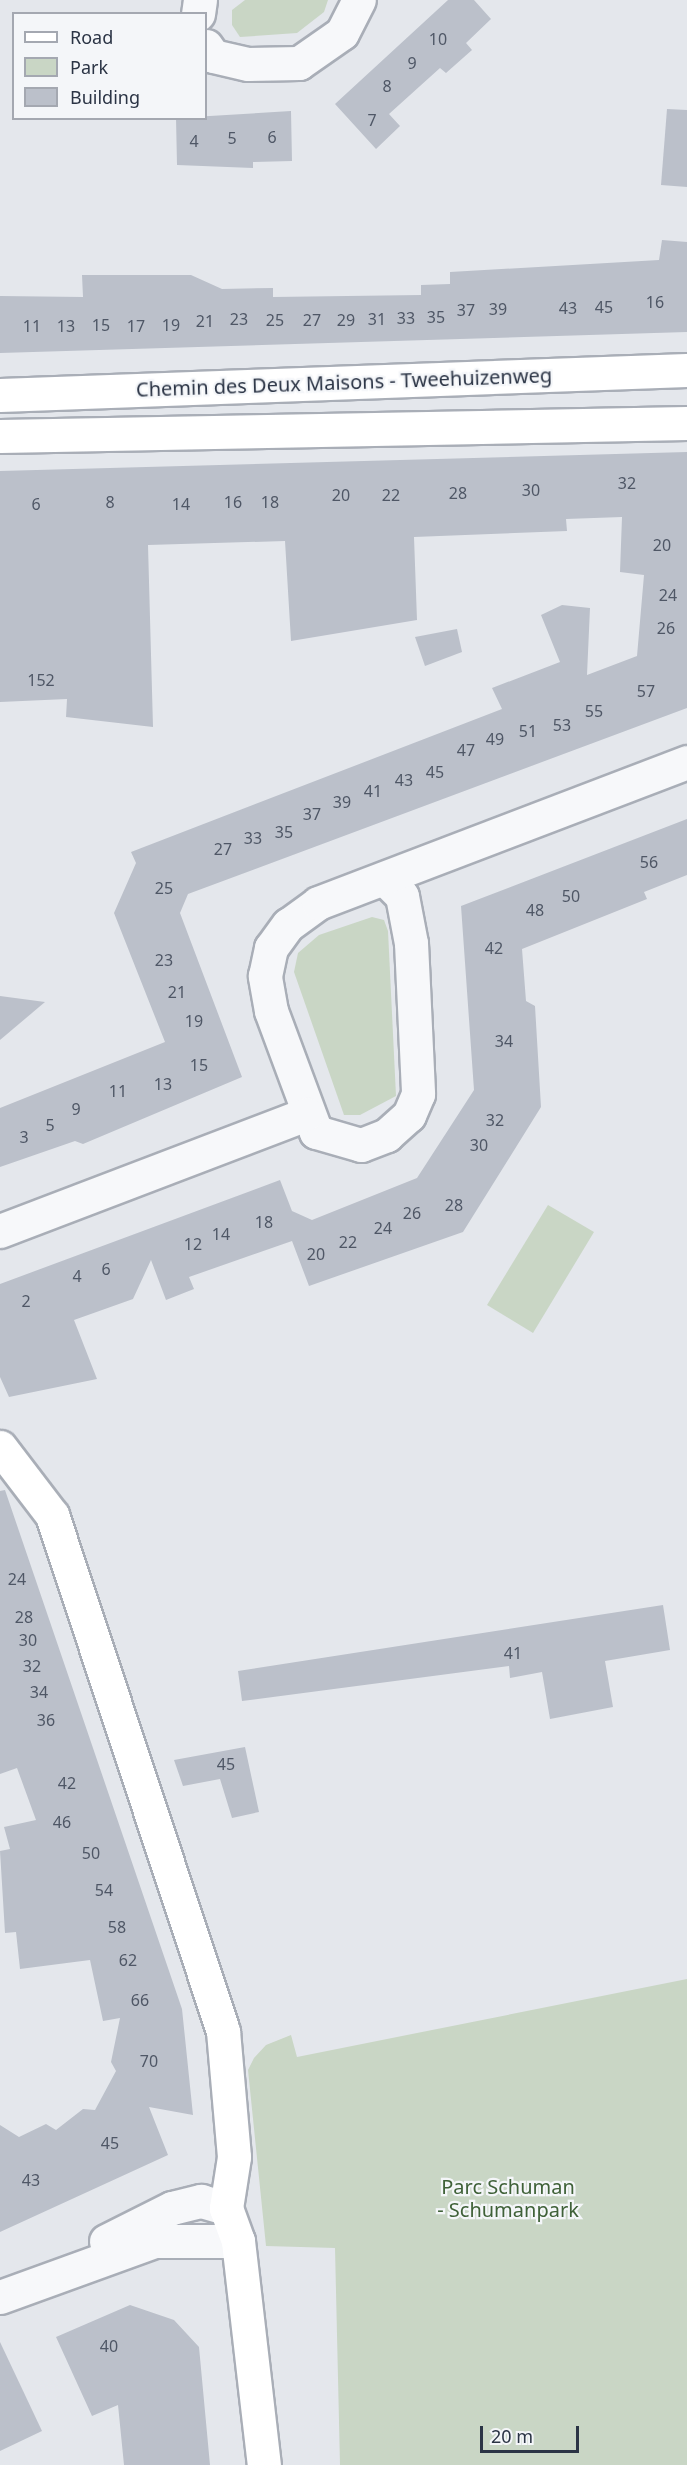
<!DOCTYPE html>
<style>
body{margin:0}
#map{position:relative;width:687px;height:2465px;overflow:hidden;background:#e4e7ec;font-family:"Noto Sans",sans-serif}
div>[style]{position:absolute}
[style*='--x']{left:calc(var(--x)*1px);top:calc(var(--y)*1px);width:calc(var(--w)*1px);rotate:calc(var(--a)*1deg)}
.green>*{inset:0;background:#c9d6c5}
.building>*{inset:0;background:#bbc0ca}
.roads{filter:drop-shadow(2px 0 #a9aeb7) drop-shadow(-2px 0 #a9aeb7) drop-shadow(0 2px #a9aeb7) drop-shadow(0 -2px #a9aeb7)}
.street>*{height:33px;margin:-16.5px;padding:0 16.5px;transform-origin:16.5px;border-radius:16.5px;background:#f7f8fa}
.secondary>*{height:33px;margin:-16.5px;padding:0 16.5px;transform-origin:16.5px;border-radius:16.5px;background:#fff}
span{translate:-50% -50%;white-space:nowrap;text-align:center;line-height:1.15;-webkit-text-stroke:4.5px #f4f6f9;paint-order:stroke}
.number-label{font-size:16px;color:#4f5766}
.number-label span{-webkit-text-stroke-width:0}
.street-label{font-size:20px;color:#2b3445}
.park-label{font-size:20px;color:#3f6138}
.legend{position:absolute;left:12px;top:12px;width:195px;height:108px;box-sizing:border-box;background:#f4f6f9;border:2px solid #a4a8b1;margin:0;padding:8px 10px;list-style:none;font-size:18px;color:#2b3445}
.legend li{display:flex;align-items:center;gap:12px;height:30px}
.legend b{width:30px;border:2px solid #a4a8b1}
.scale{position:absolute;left:480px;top:2426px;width:99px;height:27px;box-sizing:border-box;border:3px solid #2b3445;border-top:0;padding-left:8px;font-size:18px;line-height:21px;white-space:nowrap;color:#2b3445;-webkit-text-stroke:4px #f4f6f9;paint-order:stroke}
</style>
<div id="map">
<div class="green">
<div style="clip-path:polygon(245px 0,328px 0,324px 12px,297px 33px,240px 37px,232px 25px,232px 10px)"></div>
<div style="clip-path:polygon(372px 917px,384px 920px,388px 931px,396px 1096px,360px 1115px,344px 1115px,294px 972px,298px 953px,319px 935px)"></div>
<div style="clip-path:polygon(548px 1205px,594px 1232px,533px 1333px,487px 1305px)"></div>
<div style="clip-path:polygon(687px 1979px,687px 2465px,340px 2465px,335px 2248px,266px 2246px,248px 2070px,254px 2058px,266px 2045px,291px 2035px,297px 2057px)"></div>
</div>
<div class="building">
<div style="clip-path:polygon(448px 0,474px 0,491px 19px,466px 43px,472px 50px,446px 73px,440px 68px,389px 114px,400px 126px,376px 149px,335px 104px)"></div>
<div style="clip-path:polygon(667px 109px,687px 110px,687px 187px,661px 185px)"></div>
<div style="clip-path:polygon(291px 111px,292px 161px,253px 162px,253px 168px,177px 165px,176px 118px)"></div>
<div style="clip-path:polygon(662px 240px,687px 242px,687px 332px,0 353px,0 296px,83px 297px,82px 275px,191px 275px,222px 289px,273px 288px,273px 297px,421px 295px,421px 285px,450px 284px,450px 272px,659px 260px)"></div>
<div style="clip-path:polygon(687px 452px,687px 708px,188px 894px,180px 913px,242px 1077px,83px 1144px,75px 1141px,0 1167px,0 1108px,165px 1042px,114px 913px,136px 863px,131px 852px,502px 709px,492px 688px,560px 662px,541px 615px,562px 605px,590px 608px,587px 675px,637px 656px,644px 575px,620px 572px,622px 517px,566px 519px,567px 531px,414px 537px,417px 620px,291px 641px,285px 541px,148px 545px,153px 727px,66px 717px,67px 699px,0 702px,0 471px)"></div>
<div style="clip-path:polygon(457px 629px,462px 652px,425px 666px,415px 637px)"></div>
<div style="clip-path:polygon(687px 819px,687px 875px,644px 892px,647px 899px,522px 949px,526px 1001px,535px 1006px,541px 1107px,463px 1232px,309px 1286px,292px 1241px,189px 1277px,194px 1289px,166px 1300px,151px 1260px,133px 1299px,74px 1320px,97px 1379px,9px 1397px,0 1377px,0 1284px,280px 1180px,292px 1211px,312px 1220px,417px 1178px,474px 1090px,461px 906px)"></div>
<div style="clip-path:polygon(0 996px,45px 1002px,0 1040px)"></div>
<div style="clip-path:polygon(5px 1490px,182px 2009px,193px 2115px,149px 2107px,168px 2155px,0 2232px,0 2125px,19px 2137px,46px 2124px,56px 2130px,83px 2109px,95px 2110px,116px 2071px,111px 2062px,120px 2018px,103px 2021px,90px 1960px,20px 1969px,16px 1932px,5px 1933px,0 1851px,10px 1849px,4px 1827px,36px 1820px,17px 1768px,0 1774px,0 1491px)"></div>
<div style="clip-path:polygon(663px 1605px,670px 1650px,605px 1661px,613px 1707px,550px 1719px,542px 1672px,510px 1678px,509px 1666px,242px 1701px,238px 1671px)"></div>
<div style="clip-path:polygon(245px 1747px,259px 1812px,232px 1818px,220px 1779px,183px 1786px,174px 1760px)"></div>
<div style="clip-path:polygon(130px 2305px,174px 2320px,199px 2347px,210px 2465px,124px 2465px,118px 2405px,92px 2416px,56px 2337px)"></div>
<div style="clip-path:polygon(0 2342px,42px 2431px,0 2451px)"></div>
</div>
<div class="roads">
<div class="street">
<div style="--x:198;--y:14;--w:14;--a:-82"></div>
<div style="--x:206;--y:46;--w:12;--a:55"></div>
<div style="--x:213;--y:56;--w:36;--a:13"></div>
<div style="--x:248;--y:64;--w:51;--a:-1.1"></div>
<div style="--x:299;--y:63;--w:52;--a:-34.9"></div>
<div style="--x:342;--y:33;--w:37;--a:-63"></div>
<div style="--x:387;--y:881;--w:21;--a:45"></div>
<div style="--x:402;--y:896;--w:48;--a:79.2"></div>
<div style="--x:411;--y:943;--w:151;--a:87.3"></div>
<div style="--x:418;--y:1094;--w:23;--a:113"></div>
<div style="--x:409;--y:1115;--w:30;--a:138"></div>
<div style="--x:387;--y:1135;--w:28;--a:159"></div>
<div style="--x:361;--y:1145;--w:47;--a:-163.9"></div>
<div style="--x:316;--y:1132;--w:129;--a:-110.4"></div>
<div style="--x:271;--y:1011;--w:36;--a:-100"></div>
<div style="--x:265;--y:976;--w:29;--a:-78"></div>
<div style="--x:271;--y:948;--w:29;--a:-54"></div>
<div style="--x:288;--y:925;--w:37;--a:-36"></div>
<div style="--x:318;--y:903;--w:395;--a:-20.9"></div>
<div style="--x:0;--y:1231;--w:328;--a:-20.9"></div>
<div style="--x:106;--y:2241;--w:74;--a:-26.6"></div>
<div style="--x:172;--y:2208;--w:30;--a:-14"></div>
<div style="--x:201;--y:2201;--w:26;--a:16"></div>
<div style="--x:0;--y:2297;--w:165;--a:-19.9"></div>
<div style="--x:155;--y:2241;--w:83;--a:0"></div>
</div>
<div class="secondary">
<div style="--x:0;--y:395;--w:687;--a:-2.08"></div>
<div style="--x:0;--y:436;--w:687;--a:-1.08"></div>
<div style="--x:0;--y:1447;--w:86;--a:52.6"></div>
<div style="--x:52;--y:1515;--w:544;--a:71.67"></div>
<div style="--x:223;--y:2031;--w:126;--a:85"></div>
<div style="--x:234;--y:2157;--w:52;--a:98.9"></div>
<div style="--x:226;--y:2208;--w:35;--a:70"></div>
<div style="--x:238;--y:2241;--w:226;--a:83.4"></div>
</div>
</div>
<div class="number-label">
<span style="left:438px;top:39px">10</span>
<span style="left:412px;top:63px">9</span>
<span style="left:387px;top:86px">8</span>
<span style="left:372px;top:120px">7</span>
<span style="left:272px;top:137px">6</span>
<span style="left:232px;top:138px">5</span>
<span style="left:194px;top:141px">4</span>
<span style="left:655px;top:302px">16</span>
<span style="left:604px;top:307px">45</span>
<span style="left:568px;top:308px">43</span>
<span style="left:498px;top:309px">39</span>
<span style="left:466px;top:310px">37</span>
<span style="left:436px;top:317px">35</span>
<span style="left:406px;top:318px">33</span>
<span style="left:239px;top:319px">23</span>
<span style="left:377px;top:319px">31</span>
<span style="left:275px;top:320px">25</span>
<span style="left:312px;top:320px">27</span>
<span style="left:346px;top:320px">29</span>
<span style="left:205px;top:321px">21</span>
<span style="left:101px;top:325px">15</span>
<span style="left:171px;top:325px">19</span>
<span style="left:32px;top:326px">11</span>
<span style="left:66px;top:326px">13</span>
<span style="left:136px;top:326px">17</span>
<span style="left:627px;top:483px">32</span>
<span style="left:531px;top:490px">30</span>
<span style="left:458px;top:493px">28</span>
<span style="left:341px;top:495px">20</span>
<span style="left:391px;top:495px">22</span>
<span style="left:110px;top:502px">8</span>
<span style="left:233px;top:502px">16</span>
<span style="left:270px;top:502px">18</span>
<span style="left:36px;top:504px">6</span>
<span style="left:181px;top:504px">14</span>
<span style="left:662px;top:545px">20</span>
<span style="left:668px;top:595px">24</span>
<span style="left:666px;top:628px">26</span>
<span style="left:41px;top:680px">152</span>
<span style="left:646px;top:691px">57</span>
<span style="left:594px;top:711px">55</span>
<span style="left:562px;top:725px">53</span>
<span style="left:528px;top:731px">51</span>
<span style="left:495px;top:739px">49</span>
<span style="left:466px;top:750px">47</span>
<span style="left:435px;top:772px">45</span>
<span style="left:404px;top:780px">43</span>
<span style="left:373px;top:791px">41</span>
<span style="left:342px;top:802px">39</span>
<span style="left:312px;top:814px">37</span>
<span style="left:284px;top:832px">35</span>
<span style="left:253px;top:838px">33</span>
<span style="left:223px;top:849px">27</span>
<span style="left:649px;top:862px">56</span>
<span style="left:164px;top:888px">25</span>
<span style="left:571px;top:896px">50</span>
<span style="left:535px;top:910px">48</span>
<span style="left:494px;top:948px">42</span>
<span style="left:164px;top:960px">23</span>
<span style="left:177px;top:992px">21</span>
<span style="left:194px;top:1021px">19</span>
<span style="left:504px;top:1041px">34</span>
<span style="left:199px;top:1065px">15</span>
<span style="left:163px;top:1084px">13</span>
<span style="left:118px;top:1091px">11</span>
<span style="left:76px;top:1109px">9</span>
<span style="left:495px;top:1120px">32</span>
<span style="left:50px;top:1125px">5</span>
<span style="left:24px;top:1137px">3</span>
<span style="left:479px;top:1145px">30</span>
<span style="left:454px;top:1205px">28</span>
<span style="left:412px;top:1213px">26</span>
<span style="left:264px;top:1222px">18</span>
<span style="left:383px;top:1228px">24</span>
<span style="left:221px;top:1234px">14</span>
<span style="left:348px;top:1242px">22</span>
<span style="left:193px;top:1244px">12</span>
<span style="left:316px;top:1254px">20</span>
<span style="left:106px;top:1269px">6</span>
<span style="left:77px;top:1276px">4</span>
<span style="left:26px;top:1301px">2</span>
<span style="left:17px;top:1579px">24</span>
<span style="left:24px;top:1617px">28</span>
<span style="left:28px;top:1640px">30</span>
<span style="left:513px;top:1653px">41</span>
<span style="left:32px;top:1666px">32</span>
<span style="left:39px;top:1692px">34</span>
<span style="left:46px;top:1720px">36</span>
<span style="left:226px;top:1764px">45</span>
<span style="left:67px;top:1783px">42</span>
<span style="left:62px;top:1822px">46</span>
<span style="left:91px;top:1853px">50</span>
<span style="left:104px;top:1890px">54</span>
<span style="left:117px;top:1927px">58</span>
<span style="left:128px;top:1960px">62</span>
<span style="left:140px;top:2000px">66</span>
<span style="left:149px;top:2061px">70</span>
<span style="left:110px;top:2143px">45</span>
<span style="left:31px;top:2180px">43</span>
<span style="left:109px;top:2346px">40</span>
</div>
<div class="street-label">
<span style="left:344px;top:382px;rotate:-2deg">Chemin des Deux Maisons - Tweehuizenweg</span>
</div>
<div class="park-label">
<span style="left:508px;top:2198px">Parc Schuman<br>- Schumanpark</span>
</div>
<ul class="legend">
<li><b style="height:8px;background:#fff"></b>Road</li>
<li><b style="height:16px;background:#c9d6c5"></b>Park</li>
<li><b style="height:16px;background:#bbc0ca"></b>Building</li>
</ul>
<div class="scale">20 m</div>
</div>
